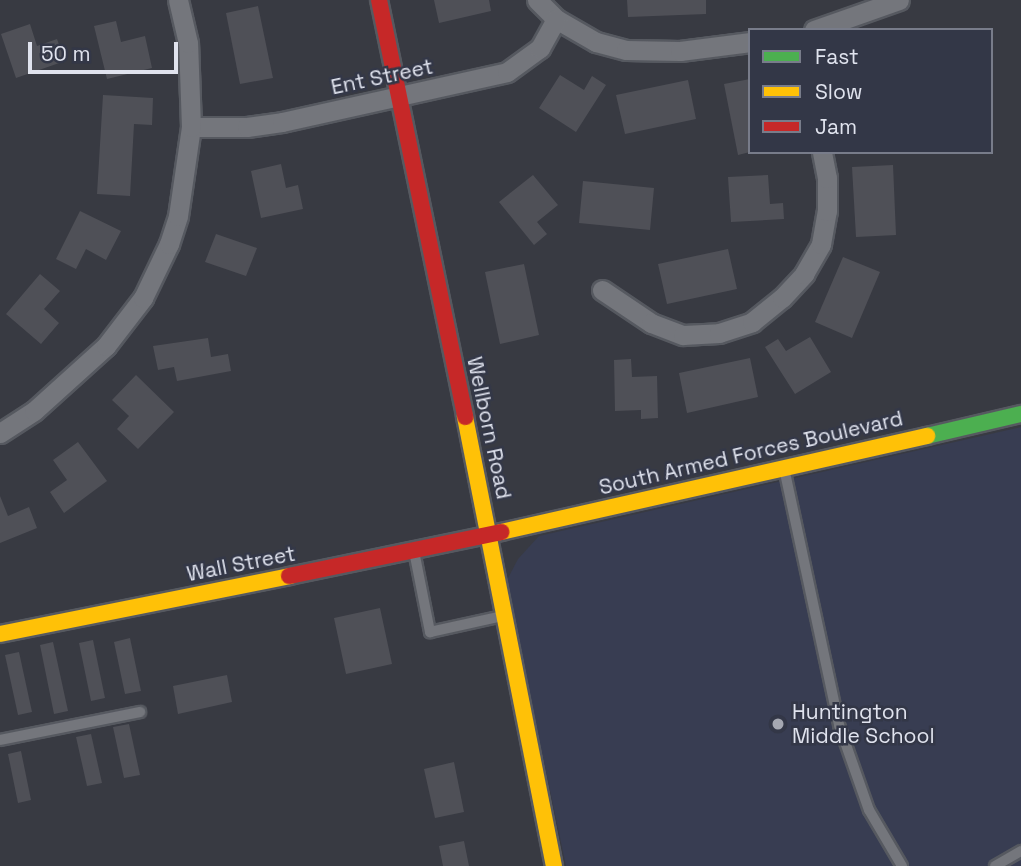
<!DOCTYPE html>
<style>
body{margin:0}
#map{position:relative;width:1021px;height:866px;overflow:hidden;background:#383a42;font-family:"Space Grotesk",sans-serif}
div>[style]{position:absolute}
[style*='--x']{left:calc(var(--x)*1px);top:calc(var(--y)*1px);width:calc(var(--w)*1px);rotate:calc(var(--a)*1deg)}
.built>*{inset:0;background:#383d52}
.building>*{inset:0;background:#4f5057}
.roads{filter:drop-shadow(2px 0 #565960) drop-shadow(-2px 0 #565960) drop-shadow(0 2px #565960) drop-shadow(0 -2px #565960)}
.lane>*{height:10px;margin:-5px;padding:0 5px;transform-origin:5px;border-radius:5px;background:#74767c}
.street>*{height:19px;margin:-9.5px;padding:0 9.5px;transform-origin:9.5px;border-radius:9.5px;background:#74767c}
.fast>*{height:16px;margin:-8px;padding:0 8px;transform-origin:8px;border-radius:8px;background:#4caf50}
.slow>*{height:16px;margin:-8px;padding:0 8px;transform-origin:8px;border-radius:8px;background:#ffc107}
.jam>*{height:16px;margin:-8px;padding:0 8px;transform-origin:8px;border-radius:8px;background:#c62828}
.dots>*{width:19px;height:19px;translate:-50% -50%;box-sizing:border-box;border:4px solid #333747;border-radius:50%}
span{translate:-50% -50%;white-space:nowrap;text-align:center;line-height:1.15;-webkit-text-stroke:5px #333747;paint-order:stroke}
.street-label{font-size:21px;color:#e0e3ee}
.poi-label{font-size:21px;color:#e0e3ee}
.left{translate:0 -50%;text-align:left}
.legend{position:absolute;left:748px;top:28px;width:245px;height:126px;box-sizing:border-box;background:#333747;border:2px solid #787c8a;margin:0;padding:9px 12px;list-style:none;font-size:21px;color:#e0e3ee}
.legend li{display:flex;align-items:center;gap:14px;height:35px}
.legend b{width:35px;border:2px solid #787c8a}
.scale{position:absolute;left:28px;top:42px;width:150px;height:32px;box-sizing:border-box;border:4px solid #e0e3ee;border-top:0;padding-left:9px;font-size:21px;line-height:24px;white-space:nowrap;color:#e0e3ee;-webkit-text-stroke:5px #333747;paint-order:stroke}
</style>
<div id="map">
<div class="built">
<div style="clip-path:polygon(1021px 427px,1021px 866px,566px 866px,506px 582px,518px 559px,539px 536px)"></div>
</div>
<div class="building">
<div style="clip-path:polygon(434px 0,489px 0,491px 11px,439px 23px)"></div>
<div style="clip-path:polygon(627px 0,706px 0,706px 14px,628px 17px)"></div>
<div style="clip-path:polygon(258px 6px,273px 78px,240px 84px,226px 13px)"></div>
<div style="clip-path:polygon(116px 21px,121px 42px,145px 36px,152px 68px,107px 79px,94px 26px)"></div>
<div style="clip-path:polygon(30px 24px,37px 46px,57px 39px,65px 61px,16px 78px,1px 34px)"></div>
<div style="clip-path:polygon(560px 75px,584px 90px,592px 76px,606px 85px,576px 132px,539px 108px)"></div>
<div style="clip-path:polygon(750px 79px,750px 152px,738px 155px,724px 84px)"></div>
<div style="clip-path:polygon(688px 80px,696px 119px,625px 134px,616px 95px)"></div>
<div style="clip-path:polygon(103px 95px,153px 98px,152px 125px,134px 124px,130px 196px,97px 194px)"></div>
<div style="clip-path:polygon(281px 164px,286px 188px,298px 185px,303px 209px,261px 218px,251px 171px)"></div>
<div style="clip-path:polygon(893px 165px,896px 235px,856px 237px,852px 167px)"></div>
<div style="clip-path:polygon(533px 175px,558px 205px,537px 222px,547px 234px,534px 245px,499px 202px)"></div>
<div style="clip-path:polygon(768px 175px,770px 204px,783px 203px,784px 219px,731px 222px,728px 177px)"></div>
<div style="clip-path:polygon(583px 181px,654px 188px,650px 230px,579px 223px)"></div>
<div style="clip-path:polygon(80px 211px,121px 231px,106px 260px,86px 249px,76px 269px,56px 259px)"></div>
<div style="clip-path:polygon(216px 234px,257px 248px,246px 276px,205px 262px)"></div>
<div style="clip-path:polygon(728px 249px,737px 289px,667px 304px,658px 264px)"></div>
<div style="clip-path:polygon(843px 257px,880px 272px,852px 338px,815px 322px)"></div>
<div style="clip-path:polygon(524px 264px,539px 335px,500px 344px,485px 272px)"></div>
<div style="clip-path:polygon(40px 274px,60px 291px,44px 309px,59px 323px,41px 344px,6px 314px)"></div>
<div style="clip-path:polygon(810px 337px,831px 372px,795px 394px,765px 347px,778px 339px,786px 351px)"></div>
<div style="clip-path:polygon(208px 338px,211px 357px,228px 354px,231px 371px,177px 381px,174px 367px,158px 370px,153px 346px)"></div>
<div style="clip-path:polygon(750px 358px,758px 397px,687px 413px,679px 373px)"></div>
<div style="clip-path:polygon(631px 359px,632px 377px,657px 376px,658px 418px,641px 419px,641px 410px,615px 411px,614px 360px)"></div>
<div style="clip-path:polygon(136px 375px,174px 412px,138px 449px,117px 429px,129px 416px,112px 400px)"></div>
<div style="clip-path:polygon(78px 442px,107px 481px,64px 513px,50px 492px,67px 480px,53px 460px)"></div>
<div style="clip-path:polygon(0 496px,8px 516px,29px 507px,37px 528px,0 543px)"></div>
<div style="clip-path:polygon(380px 608px,392px 664px,346px 674px,334px 618px)"></div>
<div style="clip-path:polygon(130px 638px,141px 691px,125px 694px,114px 642px)"></div>
<div style="clip-path:polygon(93px 640px,105px 698px,91px 701px,79px 643px)"></div>
<div style="clip-path:polygon(53px 642px,68px 711px,54px 714px,40px 645px)"></div>
<div style="clip-path:polygon(19px 652px,32px 712px,18px 715px,5px 655px)"></div>
<div style="clip-path:polygon(227px 675px,232px 702px,178px 714px,173px 686px)"></div>
<div style="clip-path:polygon(129px 724px,140px 775px,124px 778px,113px 727px)"></div>
<div style="clip-path:polygon(91px 734px,102px 783px,87px 786px,76px 737px)"></div>
<div style="clip-path:polygon(21px 751px,31px 800px,18px 803px,8px 754px)"></div>
<div style="clip-path:polygon(454px 762px,464px 812px,435px 818px,424px 769px)"></div>
<div style="clip-path:polygon(464px 841px,469px 866px,443px 866px,439px 846px)"></div>
</div>
<div class="roads">
<div class="lane">
<div style="--x:784;--y:468;--w:263;--a:77.9"></div>
<div style="--x:839;--y:725;--w:90;--a:70.6"></div>
<div style="--x:869;--y:810;--w:65;--a:59.5"></div>
<div style="--x:414;--y:551;--w:83;--a:78.8"></div>
<div style="--x:430;--y:632;--w:75;--a:-12.4"></div>
<div style="--x:0;--y:740;--w:143;--a:-11.3"></div>
<div style="--x:995;--y:866;--w:30;--a:-30"></div>
</div>
<div class="street">
<div style="--x:537;--y:0;--w:27;--a:45"></div>
<div style="--x:556;--y:19;--w:46;--a:29.9"></div>
<div style="--x:596;--y:42;--w:31;--a:15"></div>
<div style="--x:626;--y:50;--w:54;--a:1.1"></div>
<div style="--x:680;--y:51;--w:71;--a:-7.3"></div>
<div style="--x:814;--y:30;--w:90;--a:-19.4"></div>
<div style="--x:191;--y:127;--w:56;--a:0"></div>
<div style="--x:247;--y:127;--w:35;--a:-8"></div>
<div style="--x:282;--y:122;--w:230;--a:-12.5"></div>
<div style="--x:507;--y:72;--w:41;--a:-36"></div>
<div style="--x:540;--y:48;--w:33;--a:-61"></div>
<div style="--x:602;--y:290;--w:59;--a:34"></div>
<div style="--x:651;--y:323;--w:34;--a:21"></div>
<div style="--x:683;--y:335;--w:36;--a:-3"></div>
<div style="--x:719;--y:333;--w:35;--a:-18"></div>
<div style="--x:752;--y:322;--w:38;--a:-39"></div>
<div style="--x:782;--y:298;--w:33;--a:-47"></div>
<div style="--x:804;--y:274;--w:34;--a:-60"></div>
<div style="--x:821;--y:244;--w:34;--a:-80"></div>
<div style="--x:827;--y:211;--w:33;--a:-90"></div>
<div style="--x:827;--y:178;--w:26;--a:-101"></div>
<div style="--x:0;--y:433;--w:40;--a:-32.9"></div>
<div style="--x:34;--y:411;--w:97;--a:-42.1"></div>
<div style="--x:106;--y:346;--w:61;--a:-52.4"></div>
<div style="--x:143;--y:298;--w:60;--a:-64.3"></div>
<div style="--x:169;--y:244;--w:29;--a:-72"></div>
<div style="--x:178;--y:216;--w:90;--a:-81.7"></div>
<div style="--x:191;--y:127;--w:84;--a:-92"></div>
<div style="--x:188;--y:43;--w:44;--a:-103.1"></div>
</div>
<div class="fast">
<div style="--x:927;--y:436;--w:97;--a:-13.2"></div>
</div>
<div class="slow">
<div style="--x:465;--y:417;--w:458;--a:78.8"></div>
<div style="--x:501;--y:532;--w:437;--a:-12.7"></div>
<div style="--x:0;--y:634;--w:295;--a:-11.3"></div>
</div>
<div class="jam">
<div style="--x:379;--y:0;--w:426;--a:78.3"></div>
<div style="--x:289;--y:576;--w:217;--a:-11.7"></div>
</div>
</div>
<div class="dots">
<div style="left:778px;top:724px;background:#a5a8b2"></div>
</div>
<div class="street-label">
<span style="left:382px;top:77px;rotate:-12deg">Ent Street</span>
<span style="left:489px;top:428px;rotate:78deg">Wellborn Road</span>
<span style="left:751px;top:453px;rotate:-13deg">South Armed Forces Boulevard</span>
<span style="left:241px;top:564px;rotate:-11deg">Wall Street</span>
</div>
<div class="poi-label">
<span class="left" style="left:792px;top:724px">Huntington<br>Middle School</span>
</div>
<ul class="legend">
<li><b style="height:9px;background:#4caf50"></b>Fast</li>
<li><b style="height:9px;background:#ffc107"></b>Slow</li>
<li><b style="height:9px;background:#c62828"></b>Jam</li>
</ul>
<div class="scale">50 m</div>
</div>
